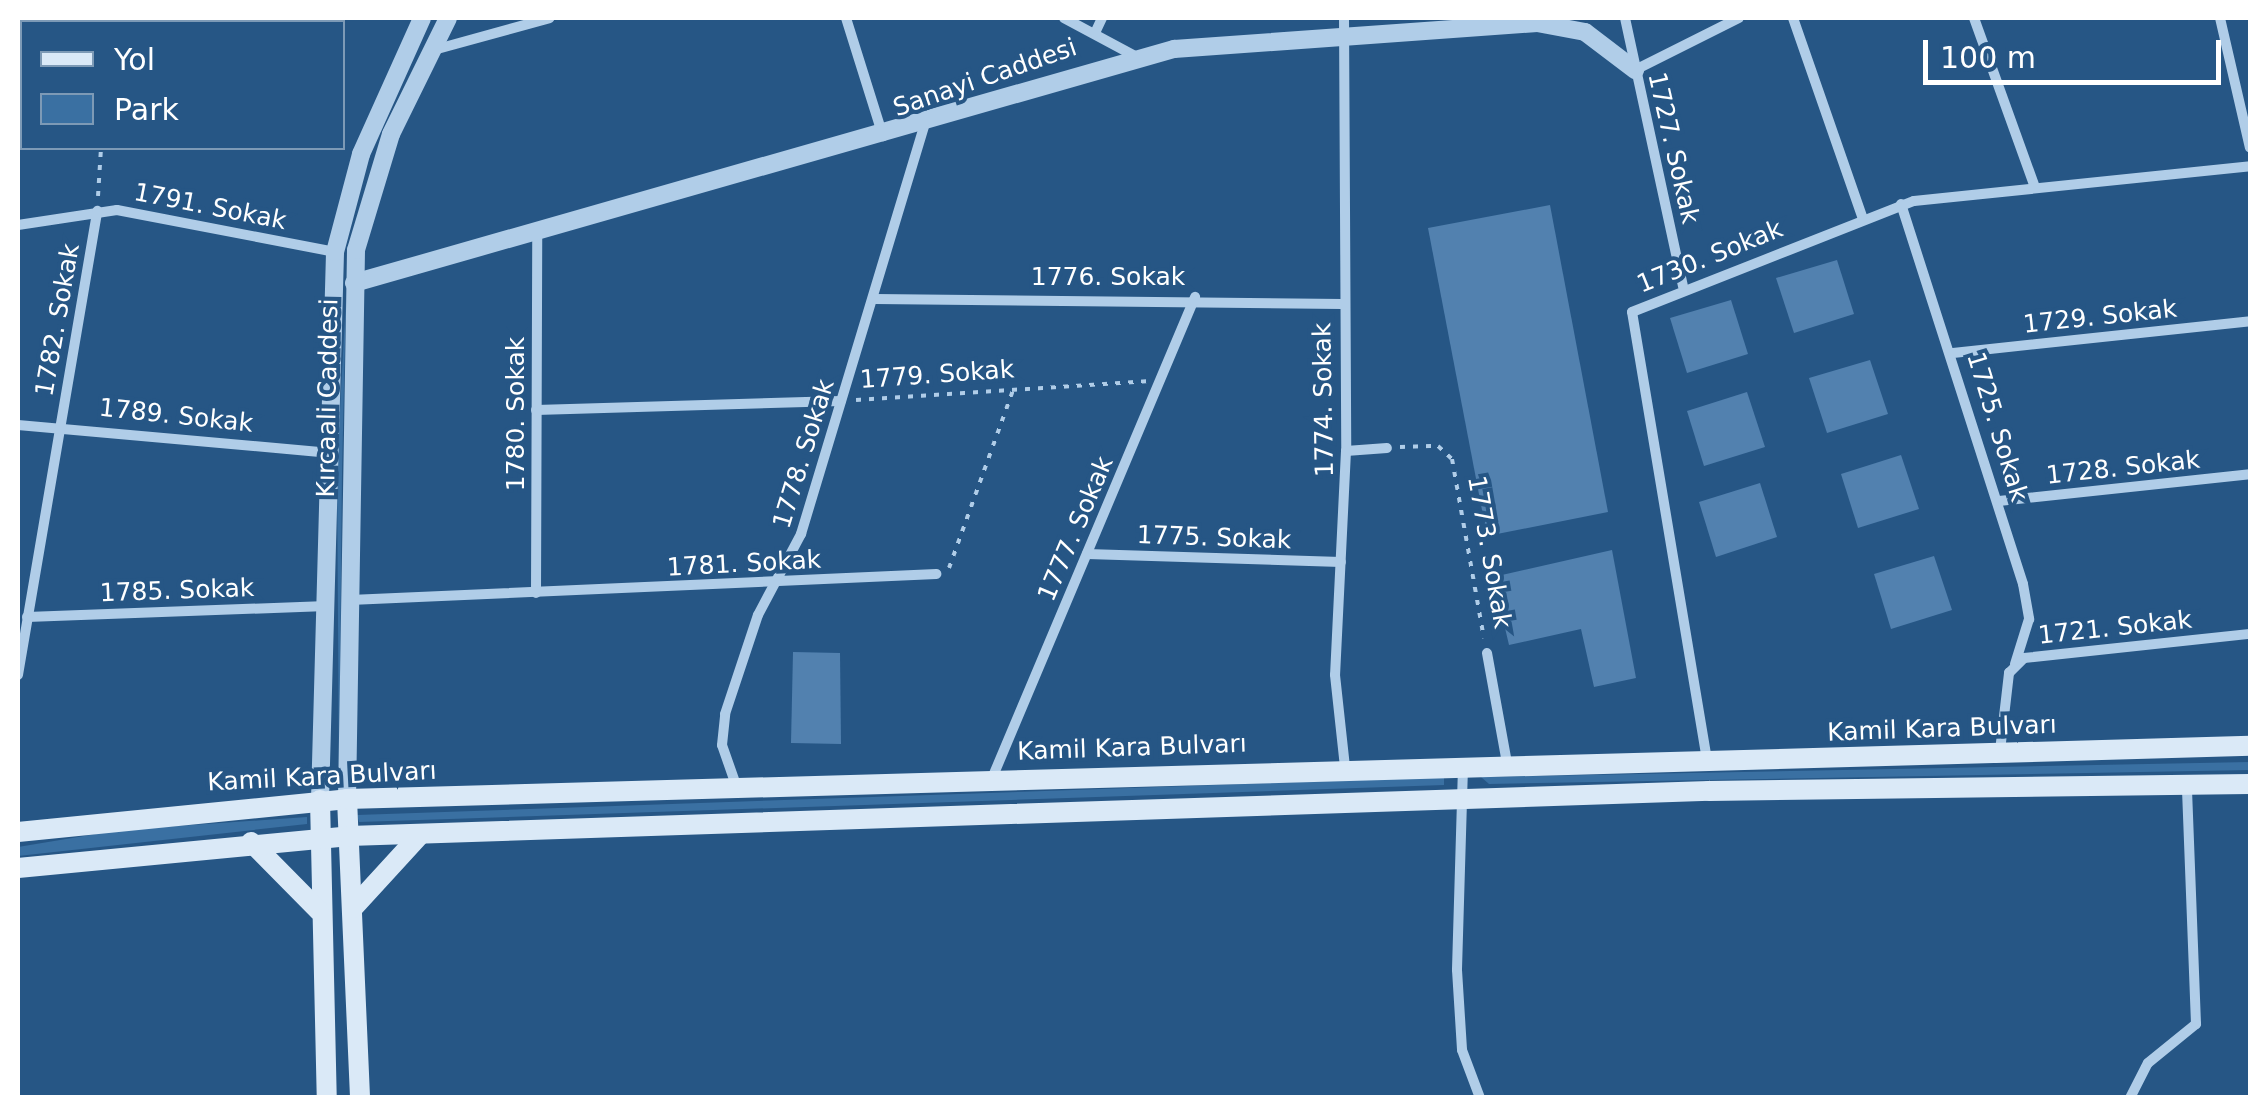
<!DOCTYPE html>
<meta charset="utf-8">
<style>
body{margin:0}
#map{position:relative;width:2268px;height:1115px;overflow:hidden;background:#265685;font-family:"DejaVu Sans",sans-serif}
div>[style]{position:absolute}
[style*='--x']{left:calc(var(--x)*1px);top:calc(var(--y)*1px);width:calc(var(--w)*1px);rotate:calc(var(--a)*1deg)}
.green>*{inset:0;background:#3a70a2}
.building>*{inset:0;background:#5281af}
.path>*{height:4px;margin-top:-2px;transform-origin:0;background:repeating-linear-gradient(90deg,#b0cde8 0 5px,transparent 0 13px)}
.minor>*{height:10px;margin:-5px;padding:0 5px;transform-origin:5px;border-radius:5px;background:#b0cde8}
.tertiary>*{height:18px;margin:-9px;padding:0 9px;transform-origin:9px;border-radius:9px;background:#b0cde8}
.secondary>*{height:20px;margin:-10px;padding:0 10px;transform-origin:10px;border-radius:10px;background:#dae9f7}
span{translate:-50% -50%;white-space:nowrap;text-align:center;line-height:1.15;-webkit-text-stroke:8px #265685;paint-order:stroke}
.street-label{font-size:25px;color:#fff}
.frame{position:absolute;inset:0;border:20px solid #fff;pointer-events:none}
.legend{position:absolute;left:20px;top:20px;width:325px;height:130px;box-sizing:border-box;background:#265685;border:2px solid #7d9ab6;margin:0;padding:12px 18px;list-style:none;font-size:30px;color:#fff}
.legend li{display:flex;align-items:center;gap:20px;height:50px}
.legend b{width:50px;border:2px solid #7d9ab6}
.scale{position:absolute;left:1923px;top:40px;width:298px;height:45px;box-sizing:border-box;border:5px solid #fff;border-top:0;padding-left:12px;font-size:30px;line-height:35px;white-space:nowrap;color:#fff;-webkit-text-stroke:8px #265685;paint-order:stroke}
</style>
<div id="map">
<div class="green">
<div style="clip-path:polygon(346px 298px,342px 473px,339px 779px,337px 465px)"></div>
<div style="clip-path:polygon(2250px 762px,2250px 770px,1489px 784px,1481px 777px)"></div>
<div style="clip-path:polygon(1444px 777px,1444px 785px,1011px 800px,359px 822px,357px 815px)"></div>
<div style="clip-path:polygon(307px 817px,307px 824px,18px 856px,18px 847px,120px 830px)"></div>
</div>
<div class="building">
<div style="clip-path:polygon(1550px 205px,1608px 512px,1487px 536px,1428px 228px)"></div>
<div style="clip-path:polygon(1837px 260px,1854px 314px,1794px 333px,1776px 278px)"></div>
<div style="clip-path:polygon(1731px 300px,1748px 354px,1687px 373px,1670px 318px)"></div>
<div style="clip-path:polygon(1870px 360px,1888px 414px,1827px 433px,1809px 378px)"></div>
<div style="clip-path:polygon(1747px 392px,1765px 447px,1704px 466px,1687px 411px)"></div>
<div style="clip-path:polygon(1901px 455px,1919px 509px,1858px 528px,1841px 474px)"></div>
<div style="clip-path:polygon(1760px 483px,1777px 537px,1716px 557px,1699px 502px)"></div>
<div style="clip-path:polygon(1612px 550px,1636px 678px,1594px 687px,1581px 629px,1509px 645px,1493px 577px)"></div>
<div style="clip-path:polygon(1934px 556px,1952px 610px,1891px 629px,1874px 574px)"></div>
<div style="clip-path:polygon(793px 652px,840px 653px,841px 744px,791px 743px)"></div>
</div>
<div class="path">
<div style="--x:109;--y:22;--w:4;--a:-90"></div>
<div style="--x:98;--y:196;--w:48;--a:-86.4"></div>
<div style="--x:856;--y:400;--w:291;--a:-3.7"></div>
<div style="--x:1400;--y:447;--w:38;--a:-2"></div>
<div style="--x:1438;--y:446;--w:19;--a:43"></div>
<div style="--x:1452;--y:459;--w:182;--a:79.9"></div>
<div style="--x:949;--y:568;--w:189;--a:-70.2"></div>
</div>
<div class="minor">
<div style="--x:846;--y:18;--w:124;--a:72.6"></div>
<div style="--x:1064;--y:18;--w:81;--a:28.2"></div>
<div style="--x:1344;--y:18;--w:433;--a:89.7"></div>
<div style="--x:1346;--y:451;--w:224;--a:92.8"></div>
<div style="--x:1335;--y:675;--w:93;--a:83.8"></div>
<div style="--x:1625;--y:18;--w:275;--a:77.8"></div>
<div style="--x:1793;--y:18;--w:210;--a:70.8"></div>
<div style="--x:1974;--y:18;--w:177;--a:70.2"></div>
<div style="--x:2220;--y:18;--w:133;--a:77"></div>
<div style="--x:1095;--y:33;--w:17;--a:-65"></div>
<div style="--x:430;--y:51;--w:124;--a:-15.4"></div>
<div style="--x:1635;--y:70;--w:116;--a:-26.6"></div>
<div style="--x:1901;--y:204;--w:399;--a:72.2"></div>
<div style="--x:2023;--y:584;--w:36;--a:80"></div>
<div style="--x:2029;--y:619;--w:47;--a:107.3"></div>
<div style="--x:18;--y:225;--w:100;--a:-8.6"></div>
<div style="--x:117;--y:210;--w:222;--a:10.9"></div>
<div style="--x:875;--y:299;--w:467;--a:0.6"></div>
<div style="--x:1953;--y:353;--w:299;--a:-6.1"></div>
<div style="--x:536;--y:410;--w:305;--a:-1.7"></div>
<div style="--x:18;--y:425;--w:314;--a:5.1"></div>
<div style="--x:1346;--y:451;--w:41;--a:-4.2"></div>
<div style="--x:1999;--y:501;--w:252;--a:-6.1"></div>
<div style="--x:1087;--y:554;--w:254;--a:1.8"></div>
<div style="--x:536;--y:593;--w:359;--a:-89.8"></div>
<div style="--x:350;--y:600;--w:587;--a:-2.54"></div>
<div style="--x:27;--y:617;--w:300;--a:-2.1"></div>
<div style="--x:1487;--y:653;--w:112;--a:79.7"></div>
<div style="--x:18;--y:675;--w:471;--a:-80.3"></div>
<div style="--x:2000;--y:751;--w:79;--a:-83.4"></div>
<div style="--x:2009;--y:673;--w:21;--a:-45"></div>
<div style="--x:2024;--y:658;--w:227;--a:-6.1"></div>
<div style="--x:1707;--y:760;--w:454;--a:-99.5"></div>
<div style="--x:1632;--y:312;--w:303;--a:-21.5"></div>
<div style="--x:1914;--y:201;--w:338;--a:-5.9"></div>
<div style="--x:1463;--y:767;--w:203;--a:91.7"></div>
<div style="--x:1457;--y:970;--w:80;--a:86.4"></div>
<div style="--x:1462;--y:1050;--w:51;--a:69.4"></div>
<div style="--x:993;--y:776;--w:520;--a:-67.13"></div>
<div style="--x:736;--y:785;--w:42;--a:-109.3"></div>
<div style="--x:722;--y:745;--w:31;--a:-84"></div>
<div style="--x:725;--y:714;--w:104;--a:-71.6"></div>
<div style="--x:758;--y:615;--w:92;--a:-62"></div>
<div style="--x:801;--y:534;--w:425;--a:-73.2"></div>
<div style="--x:2130;--y:1098;--w:39;--a:-63"></div>
<div style="--x:2148;--y:1063;--w:62;--a:-39.1"></div>
<div style="--x:2196;--y:1024;--w:238;--a:-92.2"></div>
</div>
<div class="tertiary">
<div style="--x:354;--y:283;--w:853;--a:-15.93"></div>
<div style="--x:1174;--y:49;--w:364;--a:-4.1"></div>
<div style="--x:1537;--y:23;--w:49;--a:10.6"></div>
<div style="--x:1585;--y:32;--w:63;--a:37.2"></div>
<div style="--x:347;--y:799;--w:549;--a:-89.06"></div>
<div style="--x:356;--y:250;--w:121;--a:-73.2"></div>
<div style="--x:391;--y:134;--w:129;--a:-63.8"></div>
<div style="--x:320;--y:800;--w:548;--a:-88.43"></div>
<div style="--x:335;--y:252;--w:101;--a:-75.1"></div>
<div style="--x:361;--y:154;--w:149;--a:-65.8"></div>
</div>
<div class="secondary">
<div style="--x:347;--y:799;--w:299;--a:87.5"></div>
<div style="--x:320;--y:800;--w:298;--a:88.7"></div>
<div style="--x:18;--y:832;--w:331;--a:-5.7"></div>
<div style="--x:347;--y:799;--w:1904;--a:-1.6"></div>
<div style="--x:251;--y:842;--w:97;--a:45.4"></div>
<div style="--x:18;--y:868;--w:333;--a:-5.5"></div>
<div style="--x:349;--y:836;--w:1361;--a:-1.9"></div>
<div style="--x:1709;--y:791;--w:541;--a:-0.74"></div>
<div style="--x:353;--y:908;--w:99;--a:-47.5"></div>
</div>
<div class="street-label">
<span style="left:985px;top:78px;rotate:-19deg">Sanayi Caddesi</span>
<span style="left:1673px;top:148px;rotate:77deg">1727. Sokak</span>
<span style="left:210px;top:207px;rotate:11deg">1791. Sokak</span>
<span style="left:1710px;top:257px;rotate:-22deg">1730. Sokak</span>
<span style="left:1108px;top:277px">1776. Sokak</span>
<span style="left:2100px;top:317px;rotate:-6deg">1729. Sokak</span>
<span style="left:58px;top:320px;rotate:-80deg">1782. Sokak</span>
<span style="left:937px;top:375px;rotate:-4deg">1779. Sokak</span>
<span style="left:328px;top:398px;rotate:-89deg">Kırcaali Caddesi</span>
<span style="left:1324px;top:400px;rotate:-91deg">1774. Sokak</span>
<span style="left:516px;top:414px;rotate:-90deg">1780. Sokak</span>
<span style="left:176px;top:416px;rotate:6deg">1789. Sokak</span>
<span style="left:1997px;top:427px;rotate:73deg">1725. Sokak</span>
<span style="left:804px;top:454px;rotate:-73deg">1778. Sokak</span>
<span style="left:2123px;top:468px;rotate:-6deg">1728. Sokak</span>
<span style="left:1076px;top:529px;rotate:-67deg">1777. Sokak</span>
<span style="left:1214px;top:538px;rotate:2deg">1775. Sokak</span>
<span style="left:1489px;top:552px;rotate:80deg">1773. Sokak</span>
<span style="left:744px;top:564px;rotate:-3deg">1781. Sokak</span>
<span style="left:177px;top:591px;rotate:-2deg">1785. Sokak</span>
<span style="left:2115px;top:628px;rotate:-6deg">1721. Sokak</span>
<span style="left:1942px;top:729px;rotate:-2deg">Kamil Kara Bulvarı</span>
<span style="left:1132px;top:748px;rotate:-2deg">Kamil Kara Bulvarı</span>
<span style="left:322px;top:777px;rotate:-3deg">Kamil Kara Bulvarı</span>
</div>
<div class="frame"></div>
<ul class="legend">
<li><b style="height:12px;background:#dae9f7"></b>Yol</li>
<li><b style="height:28px;background:#3a70a2"></b>Park</li>
</ul>
<div class="scale">100 m</div>
</div>
